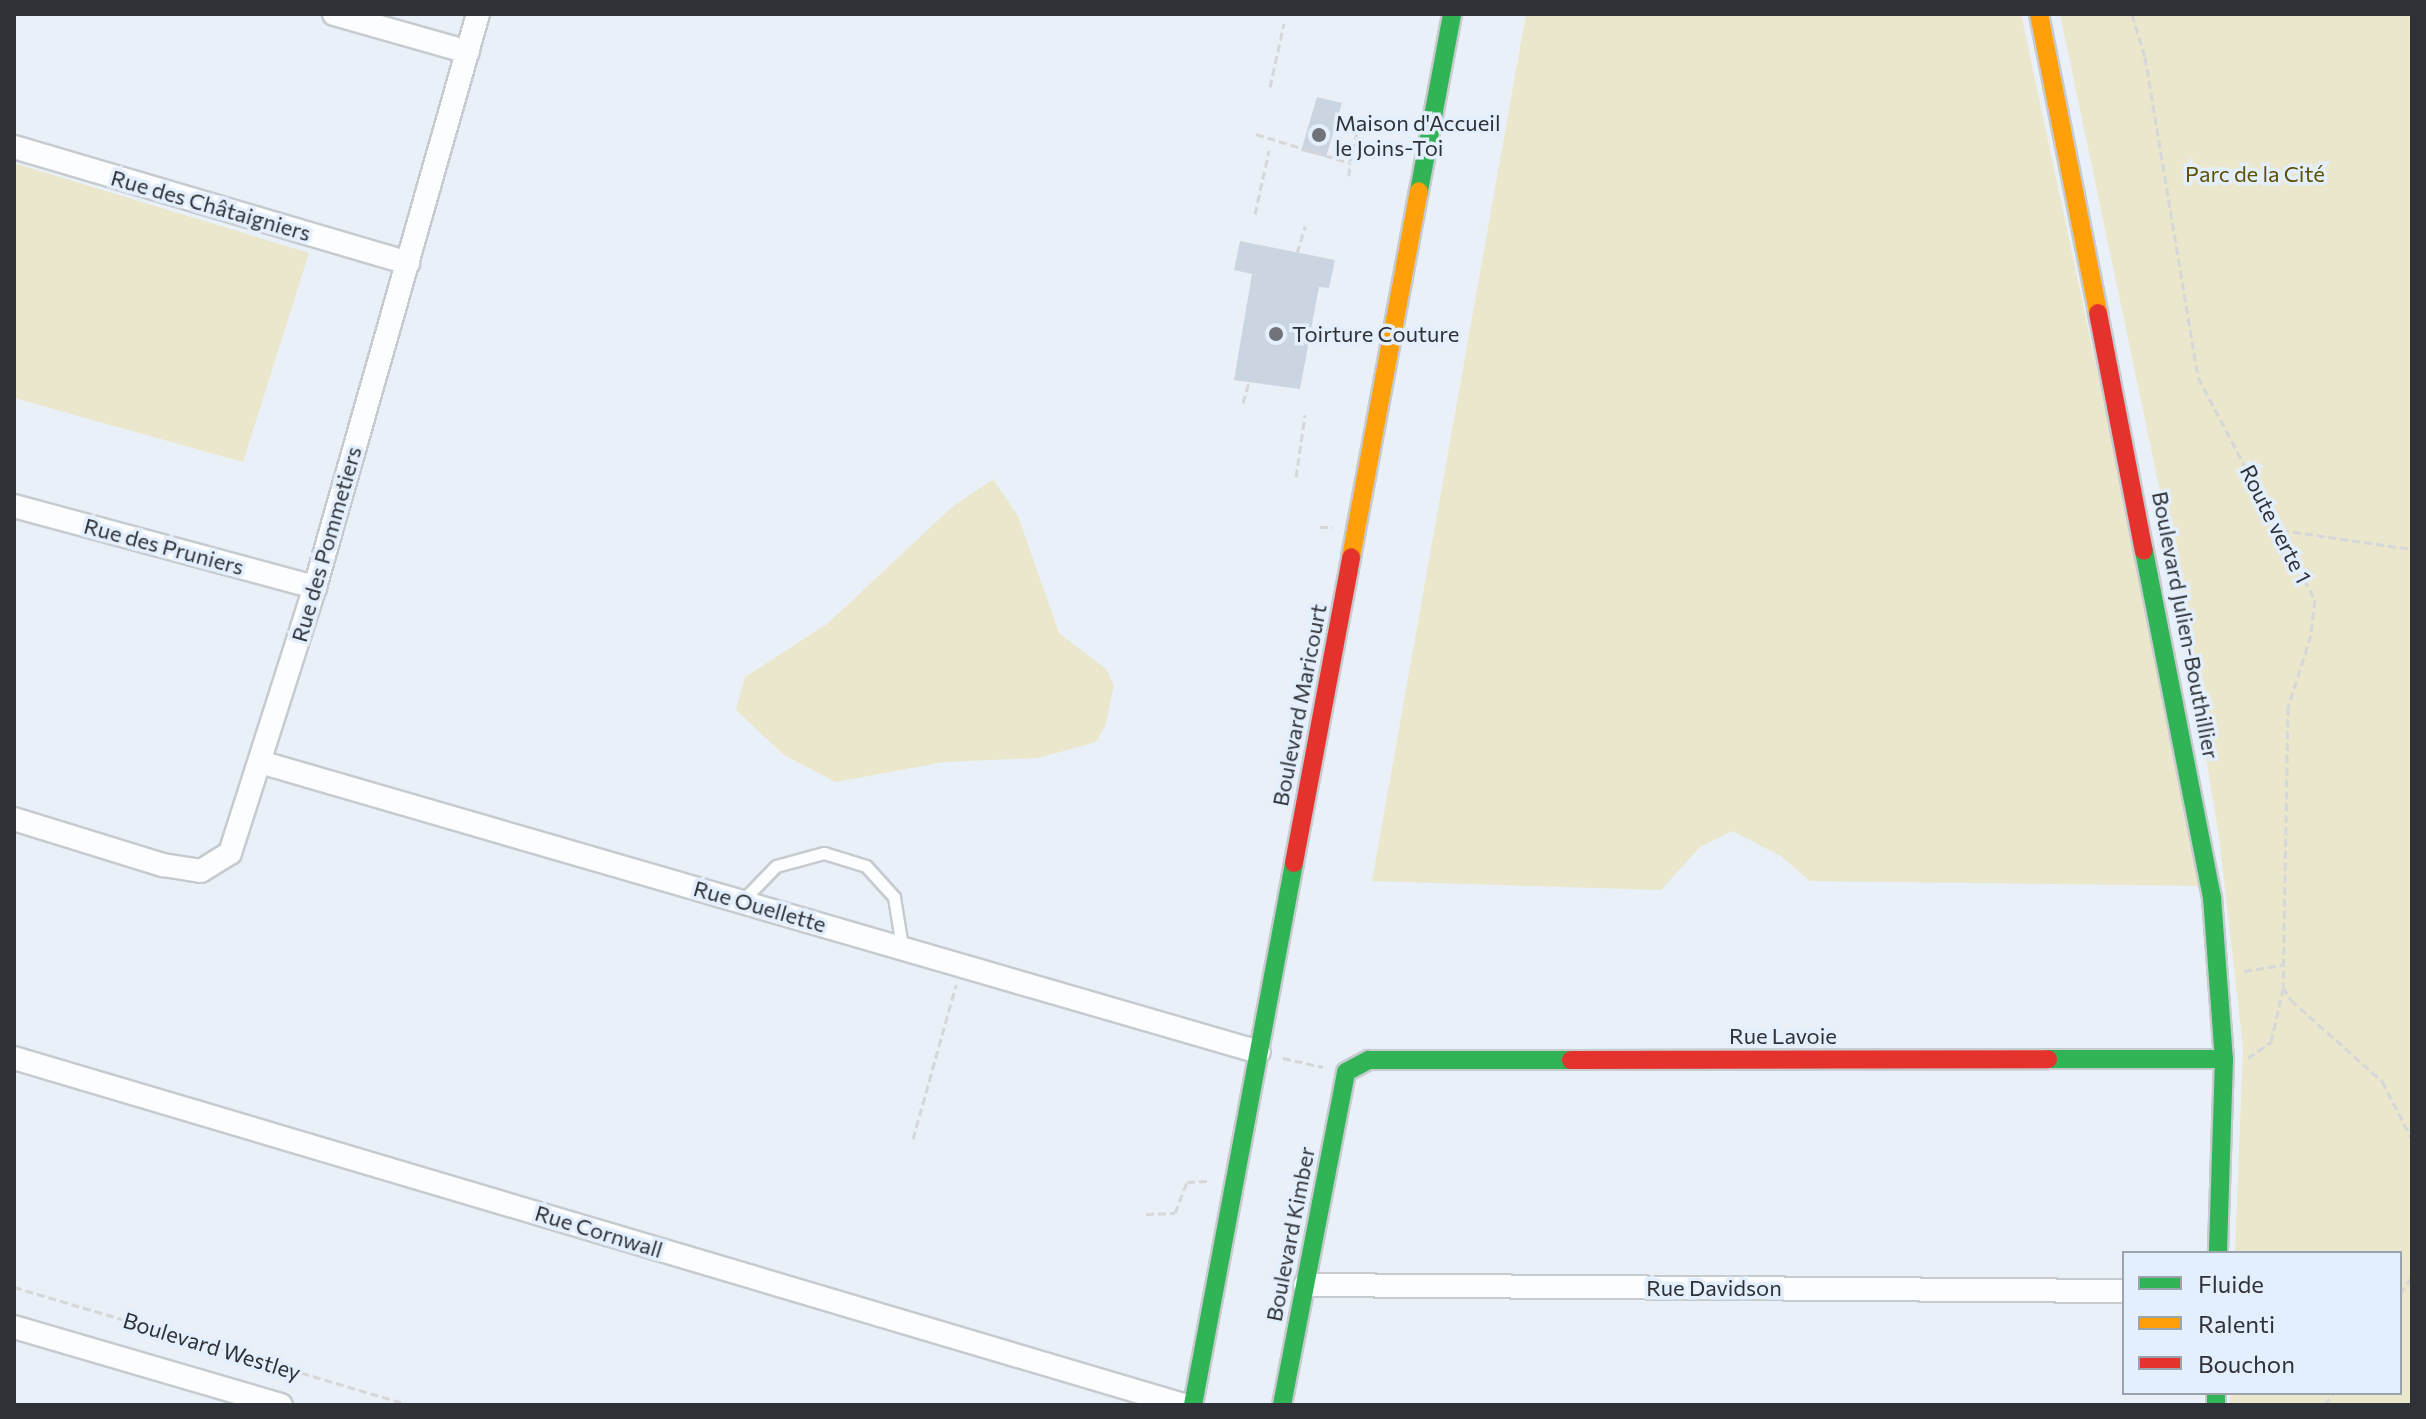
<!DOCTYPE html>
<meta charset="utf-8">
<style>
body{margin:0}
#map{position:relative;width:2426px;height:1419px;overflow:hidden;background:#eaf0f7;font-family:Commissioner,sans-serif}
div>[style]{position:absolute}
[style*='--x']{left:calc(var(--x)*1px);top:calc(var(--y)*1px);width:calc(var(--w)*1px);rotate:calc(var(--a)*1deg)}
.green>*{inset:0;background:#eae7cc}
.building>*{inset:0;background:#cbd5e1}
.path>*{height:3px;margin-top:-1.5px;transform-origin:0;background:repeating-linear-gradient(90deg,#d5d7d9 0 8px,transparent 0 12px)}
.roads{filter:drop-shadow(2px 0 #c6cbd0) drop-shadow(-2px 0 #c6cbd0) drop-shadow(0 2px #c6cbd0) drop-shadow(0 -2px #c6cbd0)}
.lane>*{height:11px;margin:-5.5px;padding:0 5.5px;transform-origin:5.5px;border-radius:5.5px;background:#fcfdfe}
.street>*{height:22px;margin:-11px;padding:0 11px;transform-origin:11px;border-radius:11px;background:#fcfdfe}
.fast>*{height:18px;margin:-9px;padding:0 9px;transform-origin:9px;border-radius:9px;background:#30b455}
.slow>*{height:18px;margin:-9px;padding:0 9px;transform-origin:9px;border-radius:9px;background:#ff9f0a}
.jam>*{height:18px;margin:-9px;padding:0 9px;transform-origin:9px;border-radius:9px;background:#e5322d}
.dots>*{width:22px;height:22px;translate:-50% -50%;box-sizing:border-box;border:4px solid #e4effd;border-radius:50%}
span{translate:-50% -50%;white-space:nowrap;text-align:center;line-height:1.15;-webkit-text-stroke:7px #e4effd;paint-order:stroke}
.poi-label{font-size:22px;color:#2e3237}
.left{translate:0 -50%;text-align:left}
.park-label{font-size:22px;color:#5e5103}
.street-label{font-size:22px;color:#2e3237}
.frame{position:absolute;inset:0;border:16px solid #2e3237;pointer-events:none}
.legend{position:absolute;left:2122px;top:1251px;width:280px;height:144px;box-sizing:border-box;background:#e4effd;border:2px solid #9ba3ae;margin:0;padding:10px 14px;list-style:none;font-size:24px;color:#2e3237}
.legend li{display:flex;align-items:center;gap:16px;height:40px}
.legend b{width:40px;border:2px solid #9ba3ae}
</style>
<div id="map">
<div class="green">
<div style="clip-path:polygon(1526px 14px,2021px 14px,2207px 886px,1810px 881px,1781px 856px,1732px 831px,1700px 847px,1661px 890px,1372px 881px)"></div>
<div style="clip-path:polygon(2060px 14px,2412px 14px,2412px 1405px,2230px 1405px,2230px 1393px,2400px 1393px,2400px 1253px,2235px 1253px,2243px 1047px,2219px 837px,2174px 558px)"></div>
<div style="clip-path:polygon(14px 163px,309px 253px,243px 462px,14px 398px)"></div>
<div style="clip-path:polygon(993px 479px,1018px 516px,1059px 633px,1106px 669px,1114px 685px,1105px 726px,1096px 742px,1038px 758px,944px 762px,836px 782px,784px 755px,736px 710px,745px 677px,827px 624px,951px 508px)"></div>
</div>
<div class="building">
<div style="clip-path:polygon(1317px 97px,1342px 103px,1326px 157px,1301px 151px)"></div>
<div style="clip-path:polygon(1240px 241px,1335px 260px,1329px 288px,1319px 287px,1300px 389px,1234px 380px,1252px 274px,1234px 270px)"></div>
</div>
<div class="path">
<div style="--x:2132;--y:14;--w:45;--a:73.2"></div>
<div style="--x:2145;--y:57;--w:324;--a:80.6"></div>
<div style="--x:2198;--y:377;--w:252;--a:62.3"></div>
<div style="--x:2315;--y:600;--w:35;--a:97"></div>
<div style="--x:2311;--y:635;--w:76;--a:107.7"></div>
<div style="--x:2288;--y:707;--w:280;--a:91"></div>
<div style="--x:2283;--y:987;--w:15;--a:58"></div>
<div style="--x:2291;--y:1000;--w:122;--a:41.7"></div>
<div style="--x:2382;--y:1081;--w:65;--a:62.7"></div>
<div style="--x:1270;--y:87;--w:65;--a:-77.5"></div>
<div style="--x:1256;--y:134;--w:98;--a:17.1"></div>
<div style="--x:1350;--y:163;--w:41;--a:-77.3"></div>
<div style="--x:1359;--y:123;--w:22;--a:-172"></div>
<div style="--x:1349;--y:176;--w:13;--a:-86"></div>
<div style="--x:1255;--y:214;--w:65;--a:-77.5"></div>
<div style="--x:1297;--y:253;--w:28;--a:-73"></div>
<div style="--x:1243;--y:403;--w:22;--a:-74"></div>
<div style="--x:1296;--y:477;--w:63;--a:-81.7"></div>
<div style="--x:1320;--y:527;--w:13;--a:0"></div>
<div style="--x:2281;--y:530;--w:132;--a:8.3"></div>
<div style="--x:2244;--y:971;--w:39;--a:-9"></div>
<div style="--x:1283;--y:1058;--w:41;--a:12.7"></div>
<div style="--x:2248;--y:1058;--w:28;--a:-35"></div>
<div style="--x:2271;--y:1042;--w:54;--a:-77.2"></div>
<div style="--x:913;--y:1139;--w:160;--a:-74.4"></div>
<div style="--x:1146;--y:1214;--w:29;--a:-2"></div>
<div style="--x:1175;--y:1213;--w:33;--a:-69"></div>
<div style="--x:1187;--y:1182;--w:21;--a:-3"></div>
<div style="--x:14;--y:1287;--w:412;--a:16.6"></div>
<div style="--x:2400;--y:1294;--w:21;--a:-55"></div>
<div style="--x:2325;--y:1405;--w:14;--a:-56"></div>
</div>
<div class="roads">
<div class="lane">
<div style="--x:743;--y:900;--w:47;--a:-45.9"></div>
<div style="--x:776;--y:866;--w:50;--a:-15.2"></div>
<div style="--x:824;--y:853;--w:44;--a:17.2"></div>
<div style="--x:866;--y:866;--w:42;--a:47.9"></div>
<div style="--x:894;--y:897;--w:51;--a:80.9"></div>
</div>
<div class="street">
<div style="--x:334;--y:14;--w:139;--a:15.8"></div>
<div style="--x:14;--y:147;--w:411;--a:16.4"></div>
<div style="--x:14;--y:506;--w:312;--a:15.1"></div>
<div style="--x:260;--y:762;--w:1040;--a:16.19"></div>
<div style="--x:14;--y:819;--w:156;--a:17.2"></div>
<div style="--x:163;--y:865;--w:38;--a:9"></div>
<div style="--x:201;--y:871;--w:34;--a:-32"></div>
<div style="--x:230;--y:853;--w:279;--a:-72.3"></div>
<div style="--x:315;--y:587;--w:596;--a:-74.12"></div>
<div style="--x:14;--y:1058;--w:1219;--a:16.53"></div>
<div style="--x:1305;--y:1285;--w:819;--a:0.42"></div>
<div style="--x:14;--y:1327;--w:278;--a:16.3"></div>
</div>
<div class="fast">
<div style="--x:1419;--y:191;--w:180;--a:-79.4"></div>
<div style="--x:2144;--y:551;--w:353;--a:78.9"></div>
<div style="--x:2212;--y:897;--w:162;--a:85.8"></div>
<div style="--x:2224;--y:1059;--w:194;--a:91.8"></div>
<div style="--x:2048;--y:1059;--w:176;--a:0"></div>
<div style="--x:2216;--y:1393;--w:12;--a:90"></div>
<div style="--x:1193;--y:1405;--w:551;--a:-79.44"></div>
<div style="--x:1282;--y:1405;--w:339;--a:-79.1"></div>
<div style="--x:1346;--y:1072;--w:26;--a:-28"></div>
<div style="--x:1369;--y:1060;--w:202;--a:0"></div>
</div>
<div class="slow">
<div style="--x:2039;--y:14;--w:305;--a:78.8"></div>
<div style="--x:1351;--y:557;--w:372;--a:-79.5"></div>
</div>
<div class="jam">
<div style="--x:2098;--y:313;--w:242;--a:79.1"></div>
<div style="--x:1294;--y:863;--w:311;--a:-79.4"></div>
<div style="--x:1571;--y:1060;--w:477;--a:-0.1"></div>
</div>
</div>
<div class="dots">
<div style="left:1319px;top:135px;background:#70747a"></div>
<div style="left:1276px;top:334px;background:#70747a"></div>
</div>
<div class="poi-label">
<span class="left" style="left:1335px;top:135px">Maison d'Accueil<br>le Joins-Toi</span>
<span class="left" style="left:1292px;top:334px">Toirture Couture</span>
</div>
<div class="park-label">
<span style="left:2255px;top:174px">Parc de la Cité</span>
</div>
<div class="street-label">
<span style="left:211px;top:205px;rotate:16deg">Rue des Châtaigniers</span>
<span style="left:2276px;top:524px;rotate:63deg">Route verte 1</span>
<span style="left:326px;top:544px;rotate:-74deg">Rue des Pommetiers</span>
<span style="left:164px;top:546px;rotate:15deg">Rue des Pruniers</span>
<span style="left:2186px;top:625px;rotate:79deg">Boulevard Julien-Bouthillier</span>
<span style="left:1299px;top:705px;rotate:-79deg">Boulevard Maricourt</span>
<span style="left:760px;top:906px;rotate:16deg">Rue Ouellette</span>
<span style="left:1783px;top:1036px">Rue Lavoie</span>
<span style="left:599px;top:1231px;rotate:17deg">Rue Cornwall</span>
<span style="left:1290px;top:1234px;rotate:-79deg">Boulevard Kimber</span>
<span style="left:1714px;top:1288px">Rue Davidson</span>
<span style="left:212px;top:1346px;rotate:17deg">Boulevard Westley</span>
</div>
<div class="frame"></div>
<ul class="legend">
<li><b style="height:10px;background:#30b455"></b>Fluide</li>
<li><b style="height:10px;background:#ff9f0a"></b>Ralenti</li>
<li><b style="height:10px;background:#e5322d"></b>Bouchon</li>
</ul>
</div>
